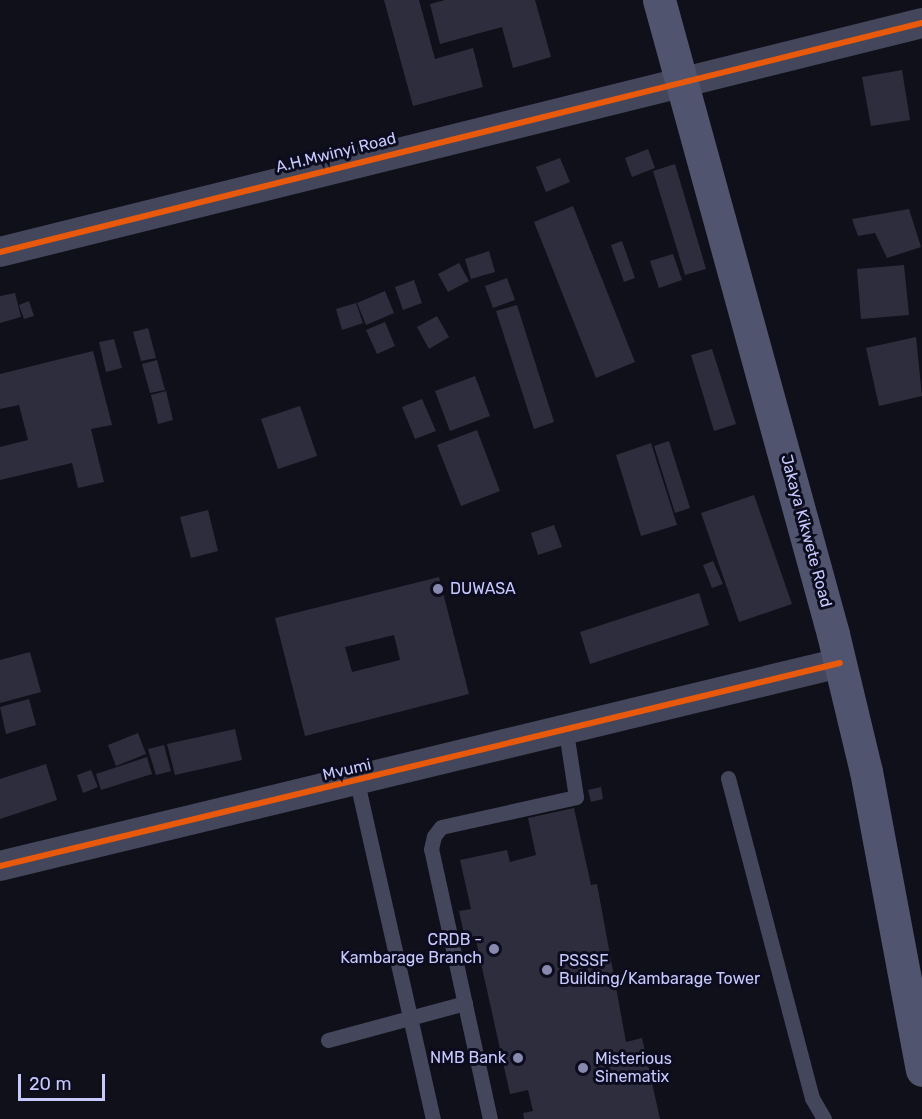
<!DOCTYPE html>
<style>
body{margin:0}
#map{position:relative;width:922px;height:1119px;overflow:hidden;background:#10101a;font-family:Rubik,sans-serif}
div>[style]{position:absolute}
[style*='--x']{left:calc(var(--x)*1px);top:calc(var(--y)*1px);width:calc(var(--w)*1px);rotate:calc(var(--a)*1deg)}
.building>*{inset:0;background:#2d2d3d}
.service>*{height:15px;margin:-7.5px;padding:0 7.5px;transform-origin:7.5px;border-radius:7.5px;background:#44465b}
.minor>*{height:30px;margin:-15px;padding:0 15px;transform-origin:15px;border-radius:15px;background:#44465b}
.secondary>*{height:33px;margin:-16.5px;padding:0 16.5px;transform-origin:16.5px;border-radius:16.5px;background:#51546e}
.cycleway>*{height:6px;margin:-3px;padding:0 3px;transform-origin:3px;border-radius:3px;background:#e8590c}
.dots>*{width:16px;height:16px;translate:-50% -50%;box-sizing:border-box;border:3px solid #0c0c1e;border-radius:50%}
span{translate:-50% -50%;white-space:nowrap;text-align:center;line-height:1.15;-webkit-text-stroke:6px #0c0c1e;paint-order:stroke}
.street-label{font-size:16px;color:#c8caff}
.poi-label{font-size:16px;color:#c8caff}
.left{translate:0 -50%;text-align:left}
.right{translate:-100% -50%;text-align:right}
.scale{position:absolute;left:18px;top:1074px;width:87px;height:27px;box-sizing:border-box;border:3px solid #c8caff;border-top:0;padding-left:8px;font-size:18px;line-height:21px;white-space:nowrap;color:#c8caff;-webkit-text-stroke:4px #0c0c1e;paint-order:stroke}
</style>
<div id="map">
<div class="building">
<div style="clip-path:polygon(384px 0,419px 0,435px 59px,473px 48px,483px 87px,413px 106px)"></div>
<div style="clip-path:polygon(445px 0,535px 0,551px 57px,513px 68px,502px 27px,440px 44px,430px 4px)"></div>
<div style="clip-path:polygon(902px 70px,910px 120px,871px 126px,862px 77px)"></div>
<div style="clip-path:polygon(648px 149px,655px 168px,632px 177px,625px 158px)"></div>
<div style="clip-path:polygon(560px 158px,570px 182px,546px 192px,536px 167px)"></div>
<div style="clip-path:polygon(675px 164px,706px 269px,685px 275px,653px 171px)"></div>
<div style="clip-path:polygon(573px 206px,635px 362px,596px 378px,534px 222px)"></div>
<div style="clip-path:polygon(909px 209px,921px 247px,887px 258px,875px 233px,858px 236px,852px 219px)"></div>
<div style="clip-path:polygon(622px 241px,635px 278px,624px 282px,611px 245px)"></div>
<div style="clip-path:polygon(489px 251px,495px 272px,471px 279px,465px 259px)"></div>
<div style="clip-path:polygon(673px 254px,682px 280px,659px 288px,650px 261px)"></div>
<div style="clip-path:polygon(459px 263px,469px 281px,448px 292px,438px 274px)"></div>
<div style="clip-path:polygon(904px 265px,909px 315px,861px 319px,857px 269px)"></div>
<div style="clip-path:polygon(507px 278px,515px 300px,493px 308px,485px 286px)"></div>
<div style="clip-path:polygon(414px 280px,422px 303px,403px 310px,395px 287px)"></div>
<div style="clip-path:polygon(385px 291px,394px 313px,366px 325px,357px 303px)"></div>
<div style="clip-path:polygon(15px 293px,21px 317px,0 323px,0 296px)"></div>
<div style="clip-path:polygon(29px 301px,34px 316px,24px 319px,19px 305px)"></div>
<div style="clip-path:polygon(356px 303px,363px 323px,342px 330px,336px 309px)"></div>
<div style="clip-path:polygon(517px 305px,554px 422px,534px 429px,496px 311px)"></div>
<div style="clip-path:polygon(437px 316px,449px 337px,429px 349px,417px 327px)"></div>
<div style="clip-path:polygon(385px 322px,395px 346px,377px 354px,366px 330px)"></div>
<div style="clip-path:polygon(148px 328px,156px 358px,141px 361px,133px 332px)"></div>
<div style="clip-path:polygon(916px 337px,922px 396px,879px 406px,866px 348px)"></div>
<div style="clip-path:polygon(114px 339px,122px 368px,106px 372px,99px 342px)"></div>
<div style="clip-path:polygon(712px 349px,736px 424px,714px 431px,691px 355px)"></div>
<div style="clip-path:polygon(93px 351px,112px 425px,91px 429px,104px 482px,78px 488px,72px 463px,0 480px,0 447px,28px 440px,19px 405px,0 409px,0 374px)"></div>
<div style="clip-path:polygon(157px 360px,165px 390px,150px 393px,142px 364px)"></div>
<div style="clip-path:polygon(475px 376px,490px 416px,450px 431px,435px 391px)"></div>
<div style="clip-path:polygon(166px 391px,173px 420px,158px 424px,151px 395px)"></div>
<div style="clip-path:polygon(422px 399px,436px 431px,415px 439px,402px 407px)"></div>
<div style="clip-path:polygon(300px 406px,317px 456px,278px 469px,261px 419px)"></div>
<div style="clip-path:polygon(477px 430px,500px 491px,461px 506px,437px 445px)"></div>
<div style="clip-path:polygon(669px 441px,690px 508px,675px 513px,654px 446px)"></div>
<div style="clip-path:polygon(651px 443px,677px 525px,641px 536px,616px 455px)"></div>
<div style="clip-path:polygon(754px 495px,792px 604px,739px 622px,701px 513px)"></div>
<div style="clip-path:polygon(208px 510px,218px 551px,191px 558px,180px 517px)"></div>
<div style="clip-path:polygon(554px 525px,562px 547px,538px 555px,531px 533px)"></div>
<div style="clip-path:polygon(713px 561px,723px 584px,712px 588px,703px 565px)"></div>
<div style="clip-path:polygon(evenodd,439px 577px,469px 694px,305px 736px,275px 618px,439px 577px,394px 635px,400px 660px,352px 672px,345px 647px,394px 635px)"></div>
<div style="clip-path:polygon(699px 593px,709px 625px,590px 664px,580px 632px)"></div>
<div style="clip-path:polygon(30px 652px,41px 692px,0 703px,0 660px)"></div>
<div style="clip-path:polygon(29px 699px,36px 725px,6px 734px,0 707px)"></div>
<div style="clip-path:polygon(235px 729px,242px 760px,175px 775px,167px 744px)"></div>
<div style="clip-path:polygon(138px 733px,146px 754px,116px 766px,108px 745px)"></div>
<div style="clip-path:polygon(164px 745px,171px 771px,156px 775px,148px 749px)"></div>
<div style="clip-path:polygon(147px 757px,152px 774px,101px 790px,96px 774px)"></div>
<div style="clip-path:polygon(46px 764px,57px 800px,0 819px,0 779px)"></div>
<div style="clip-path:polygon(91px 770px,98px 787px,83px 793px,77px 775px)"></div>
<div style="clip-path:polygon(601px 787px,603px 799px,591px 802px,588px 790px)"></div>
<div style="clip-path:polygon(574px 808px,591px 885px,597px 884px,626px 1042px,642px 1038px,660px 1119px,524px 1119px,523px 1113px,533px 1111px,528px 1090px,510px 1094px,475px 936px,465px 939px,459px 911px,471px 909px,460px 860px,507px 850px,510px 862px,536px 855px,528px 818px)"></div>
</div>
<div class="service">
<div style="--x:728;--y:778;--w:331;--a:75.3"></div>
<div style="--x:812;--y:1098;--w:24;--a:60"></div>
<div style="--x:357;--y:782;--w:345;--a:77.3"></div>
<div style="--x:328;--y:1040;--w:142;--a:-15.1"></div>
<div style="--x:490;--y:1119;--w:276;--a:-102.3"></div>
<div style="--x:431;--y:849;--w:13;--a:-77"></div>
<div style="--x:434;--y:836;--w:11;--a:-52"></div>
<div style="--x:441;--y:827;--w:138;--a:-12.5"></div>
<div style="--x:576;--y:797;--w:66;--a:-98.7"></div>
</div>
<div class="minor">
<div style="--x:0;--y:252;--w:950;--a:-13.95"></div>
<div style="--x:0;--y:866;--w:864;--a:-13.59"></div>
</div>
<div class="secondary">
<div style="--x:659;--y:0;--w:657;--a:74.65"></div>
<div style="--x:833;--y:634;--w:141;--a:76.5"></div>
<div style="--x:866;--y:771;--w:304;--a:79.4"></div>
</div>
<div class="cycleway">
<div style="--x:0;--y:252;--w:950;--a:-13.95"></div>
<div style="--x:0;--y:866;--w:864;--a:-13.59"></div>
</div>
<div class="dots">
<div style="left:438px;top:589px;background:#8889af"></div>
<div style="left:494px;top:949px;background:#8889af"></div>
<div style="left:547px;top:970px;background:#8889af"></div>
<div style="left:518px;top:1058px;background:#8889af"></div>
<div style="left:583px;top:1068px;background:#8889af"></div>
</div>
<div class="street-label">
<span style="left:336px;top:153px;rotate:-14deg">A.H.Mwinyi Road</span>
<span style="left:806px;top:531px;rotate:75deg">Jakaya Kikwete Road</span>
<span style="left:347px;top:770px;rotate:-13deg">Mvumi</span>
</div>
<div class="poi-label">
<span class="left" style="left:450px;top:589px">DUWASA</span>
<span class="right" style="left:482px;top:949px">CRDB -<br>Kambarage Branch</span>
<span class="left" style="left:559px;top:970px">PSSSF<br>Building/Kambarage Tower</span>
<span class="right" style="left:506px;top:1058px">NMB Bank</span>
<span class="left" style="left:595px;top:1068px">Misterious<br>Sinematix</span>
</div>
<div class="scale">20 m</div>
</div>
